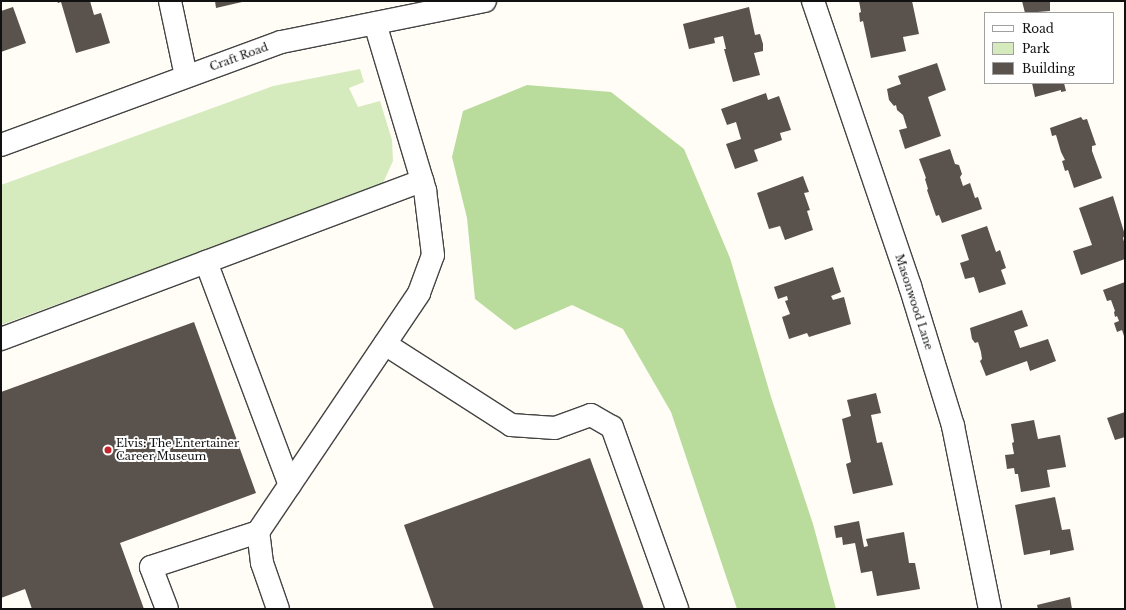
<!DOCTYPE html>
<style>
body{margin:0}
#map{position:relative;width:1126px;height:610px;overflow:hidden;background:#fffdf5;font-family:"Libre Baskerville",serif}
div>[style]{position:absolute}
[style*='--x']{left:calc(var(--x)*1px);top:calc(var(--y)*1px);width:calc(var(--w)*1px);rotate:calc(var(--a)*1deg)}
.green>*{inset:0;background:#d5ebbd}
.forest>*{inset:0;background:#b9dc9c}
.building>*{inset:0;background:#5a524d}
.roads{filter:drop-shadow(1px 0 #444) drop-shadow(-1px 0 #444) drop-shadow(0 1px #444) drop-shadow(0 -1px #444)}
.minor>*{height:22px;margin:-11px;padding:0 11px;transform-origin:11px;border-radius:11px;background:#fff}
.dots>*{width:11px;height:11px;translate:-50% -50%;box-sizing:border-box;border:2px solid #fff;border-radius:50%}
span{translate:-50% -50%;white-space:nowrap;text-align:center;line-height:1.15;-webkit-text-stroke:4px #fff;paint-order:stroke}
.street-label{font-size:11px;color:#111}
.poi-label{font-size:11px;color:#111}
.left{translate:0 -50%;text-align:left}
.frame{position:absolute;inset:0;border:2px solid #111;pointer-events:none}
.legend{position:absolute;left:984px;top:12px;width:130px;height:72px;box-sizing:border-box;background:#fff;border:1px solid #a0a0a0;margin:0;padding:5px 7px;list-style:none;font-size:12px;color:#111}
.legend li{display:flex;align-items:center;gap:8px;height:20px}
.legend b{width:20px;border:1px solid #a0a0a0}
</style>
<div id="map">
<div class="green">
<div style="clip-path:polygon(360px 69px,364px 82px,349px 88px,358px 107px,380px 101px,392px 140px,393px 161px,382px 185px,1px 325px,1px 185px,273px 86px)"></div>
</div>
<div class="forest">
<div style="clip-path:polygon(527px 85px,611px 92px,684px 149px,730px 258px,771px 397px,813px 524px,836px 609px,737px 609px,671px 412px,623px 329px,572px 305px,515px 330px,475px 299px,467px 218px,452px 157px,463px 111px)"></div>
</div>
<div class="building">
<div style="clip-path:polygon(57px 1px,90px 1px,94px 15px,101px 13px,110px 43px,76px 53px,61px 2px,58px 3px)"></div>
<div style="clip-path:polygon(215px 1px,242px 1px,242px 2px,216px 8px)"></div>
<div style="clip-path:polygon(859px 1px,912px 1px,919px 34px,903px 37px,906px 51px,871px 58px,863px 21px,860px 22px,859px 13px,861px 12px)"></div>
<div style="clip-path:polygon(1022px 1px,1050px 1px,1050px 11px,1025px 13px)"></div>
<div style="clip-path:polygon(13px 7px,26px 43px,1px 52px,1px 11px)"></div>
<div style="clip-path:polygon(749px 7px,755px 35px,760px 34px,763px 44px,763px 51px,754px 53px,760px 75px,733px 82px,724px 49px,726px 49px,723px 36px,714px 38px,715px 43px,689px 49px,683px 24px)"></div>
<div style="clip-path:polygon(937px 63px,946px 90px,928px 97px,941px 136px,905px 149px,899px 130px,907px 128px,903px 115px,897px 110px,896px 105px,894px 106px,889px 100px,887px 89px,901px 84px,898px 76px)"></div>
<div style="clip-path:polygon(1032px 83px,1064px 83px,1066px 91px,1061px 92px,1061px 90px,1035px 97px)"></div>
<div style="clip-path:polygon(766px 93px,768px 100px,779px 96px,791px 130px,780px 133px,782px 140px,754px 150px,758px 161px,735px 169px,726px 144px,741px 139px,736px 122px,727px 125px,721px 109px)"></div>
<div style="clip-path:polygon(1081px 117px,1083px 120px,1087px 119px,1096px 145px,1092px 146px,1092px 151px,1102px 178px,1074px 188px,1068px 170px,1065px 171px,1062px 161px,1065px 160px,1061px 152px,1056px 135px,1052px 136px,1050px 128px)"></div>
<div style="clip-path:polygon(950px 149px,955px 164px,959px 165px,962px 174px,960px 177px,963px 186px,970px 183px,975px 198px,978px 197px,982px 209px,942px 223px,939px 215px,936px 216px,927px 190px,928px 189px,925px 179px,926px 178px,919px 159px)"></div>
<div style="clip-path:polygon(803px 176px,809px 192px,804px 193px,810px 210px,807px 211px,813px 230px,785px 240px,780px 226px,769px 229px,757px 193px)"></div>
<div style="clip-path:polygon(1113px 196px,1125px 235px,1123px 238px,1125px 245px,1125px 259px,1081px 275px,1073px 251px,1092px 245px,1079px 208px)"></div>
<div style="clip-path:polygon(987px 226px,996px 252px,1000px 250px,1006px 268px,1001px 270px,1006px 284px,979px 293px,974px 277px,965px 279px,960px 263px,969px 260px,961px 235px)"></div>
<div style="clip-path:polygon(833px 267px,841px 292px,831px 296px,833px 300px,844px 297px,851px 324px,809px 337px,807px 333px,789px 339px,782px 317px,790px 314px,785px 301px,788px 300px,787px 296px,778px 299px,774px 287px)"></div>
<div style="clip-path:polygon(1125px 282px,1125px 339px,1122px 330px,1117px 332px,1114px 323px,1119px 321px,1117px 316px,1115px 317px,1114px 312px,1115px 311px,1111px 300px,1107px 301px,1103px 290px)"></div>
<div style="clip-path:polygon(1022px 310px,1028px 326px,1014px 331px,1020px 348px,1048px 339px,1056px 361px,1030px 371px,1027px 361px,986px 376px,980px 361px,982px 359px,981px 352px,978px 342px,975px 343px,972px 339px,970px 328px)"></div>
<div style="clip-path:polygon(194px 322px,256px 493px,120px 543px,144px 609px,32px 609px,25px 589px,1px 598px,1px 392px)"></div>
<div style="clip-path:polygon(876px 393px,881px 413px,871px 415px,877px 443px,882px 442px,893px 485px,853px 494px,846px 464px,851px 462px,842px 419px,851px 416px,847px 400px)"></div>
<div style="clip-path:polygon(1125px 412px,1125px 437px,1115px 440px,1107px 418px)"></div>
<div style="clip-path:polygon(1034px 420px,1038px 439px,1060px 435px,1066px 467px,1047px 470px,1050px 487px,1021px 492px,1018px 474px,1015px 474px,1014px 468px,1007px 469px,1005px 455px,1014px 454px,1012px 443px,1014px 442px,1011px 424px)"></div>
<div style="clip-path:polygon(590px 458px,644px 609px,434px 609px,404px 525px)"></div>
<div style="clip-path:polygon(1055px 497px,1062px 530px,1070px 529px,1074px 550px,1050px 555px,1050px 550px,1024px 555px,1015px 505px)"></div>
<div style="clip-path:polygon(859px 521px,864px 547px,868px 546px,866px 539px,904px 532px,909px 563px,915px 563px,920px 589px,877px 596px,872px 571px,861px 573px,855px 543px,843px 545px,842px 537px,836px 538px,834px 526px)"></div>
<div style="clip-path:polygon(1070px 597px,1072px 609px,1038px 609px,1037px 605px)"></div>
</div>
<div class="roads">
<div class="minor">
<div style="--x:170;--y:1;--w:77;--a:78"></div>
<div style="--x:813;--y:1;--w:301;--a:71.2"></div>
<div style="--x:910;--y:286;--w:146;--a:72.9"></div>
<div style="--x:953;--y:426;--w:187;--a:78.6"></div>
<div style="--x:1;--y:145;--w:298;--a:-20.2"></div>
<div style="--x:281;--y:42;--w:208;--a:-11.4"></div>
<div style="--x:206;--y:262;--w:238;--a:69.4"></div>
<div style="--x:1;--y:339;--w:450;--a:-20.6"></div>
<div style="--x:385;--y:344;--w:150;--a:32.7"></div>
<div style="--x:511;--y:425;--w:44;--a:3.9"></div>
<div style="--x:555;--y:428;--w:38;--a:-20"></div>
<div style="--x:591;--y:415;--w:24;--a:30"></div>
<div style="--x:612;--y:427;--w:193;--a:70.3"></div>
<div style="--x:167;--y:609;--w:45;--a:-110.9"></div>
<div style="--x:151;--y:567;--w:113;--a:-18.1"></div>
<div style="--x:278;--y:609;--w:49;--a:-109.2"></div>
<div style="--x:262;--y:563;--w:31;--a:-97"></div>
<div style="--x:258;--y:532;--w:288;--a:-56"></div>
<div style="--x:419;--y:293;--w:40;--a:-69.8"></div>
<div style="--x:433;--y:255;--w:65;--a:-97"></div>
<div style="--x:425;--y:190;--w:174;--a:-106.7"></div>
</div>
</div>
<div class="dots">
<div style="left:108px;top:450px;background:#c4262e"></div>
</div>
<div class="street-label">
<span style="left:239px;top:57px;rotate:-20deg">Craft Road</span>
<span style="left:914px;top:302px;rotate:72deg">Masonwood Lane</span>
</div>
<div class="poi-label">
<span class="left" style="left:116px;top:450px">Elvis: The Entertainer<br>Career Museum</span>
</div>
<div class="frame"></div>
<ul class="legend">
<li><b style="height:5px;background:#fff"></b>Road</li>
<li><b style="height:11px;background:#d5ebbd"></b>Park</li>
<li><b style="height:11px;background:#5a524d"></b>Building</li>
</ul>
</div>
